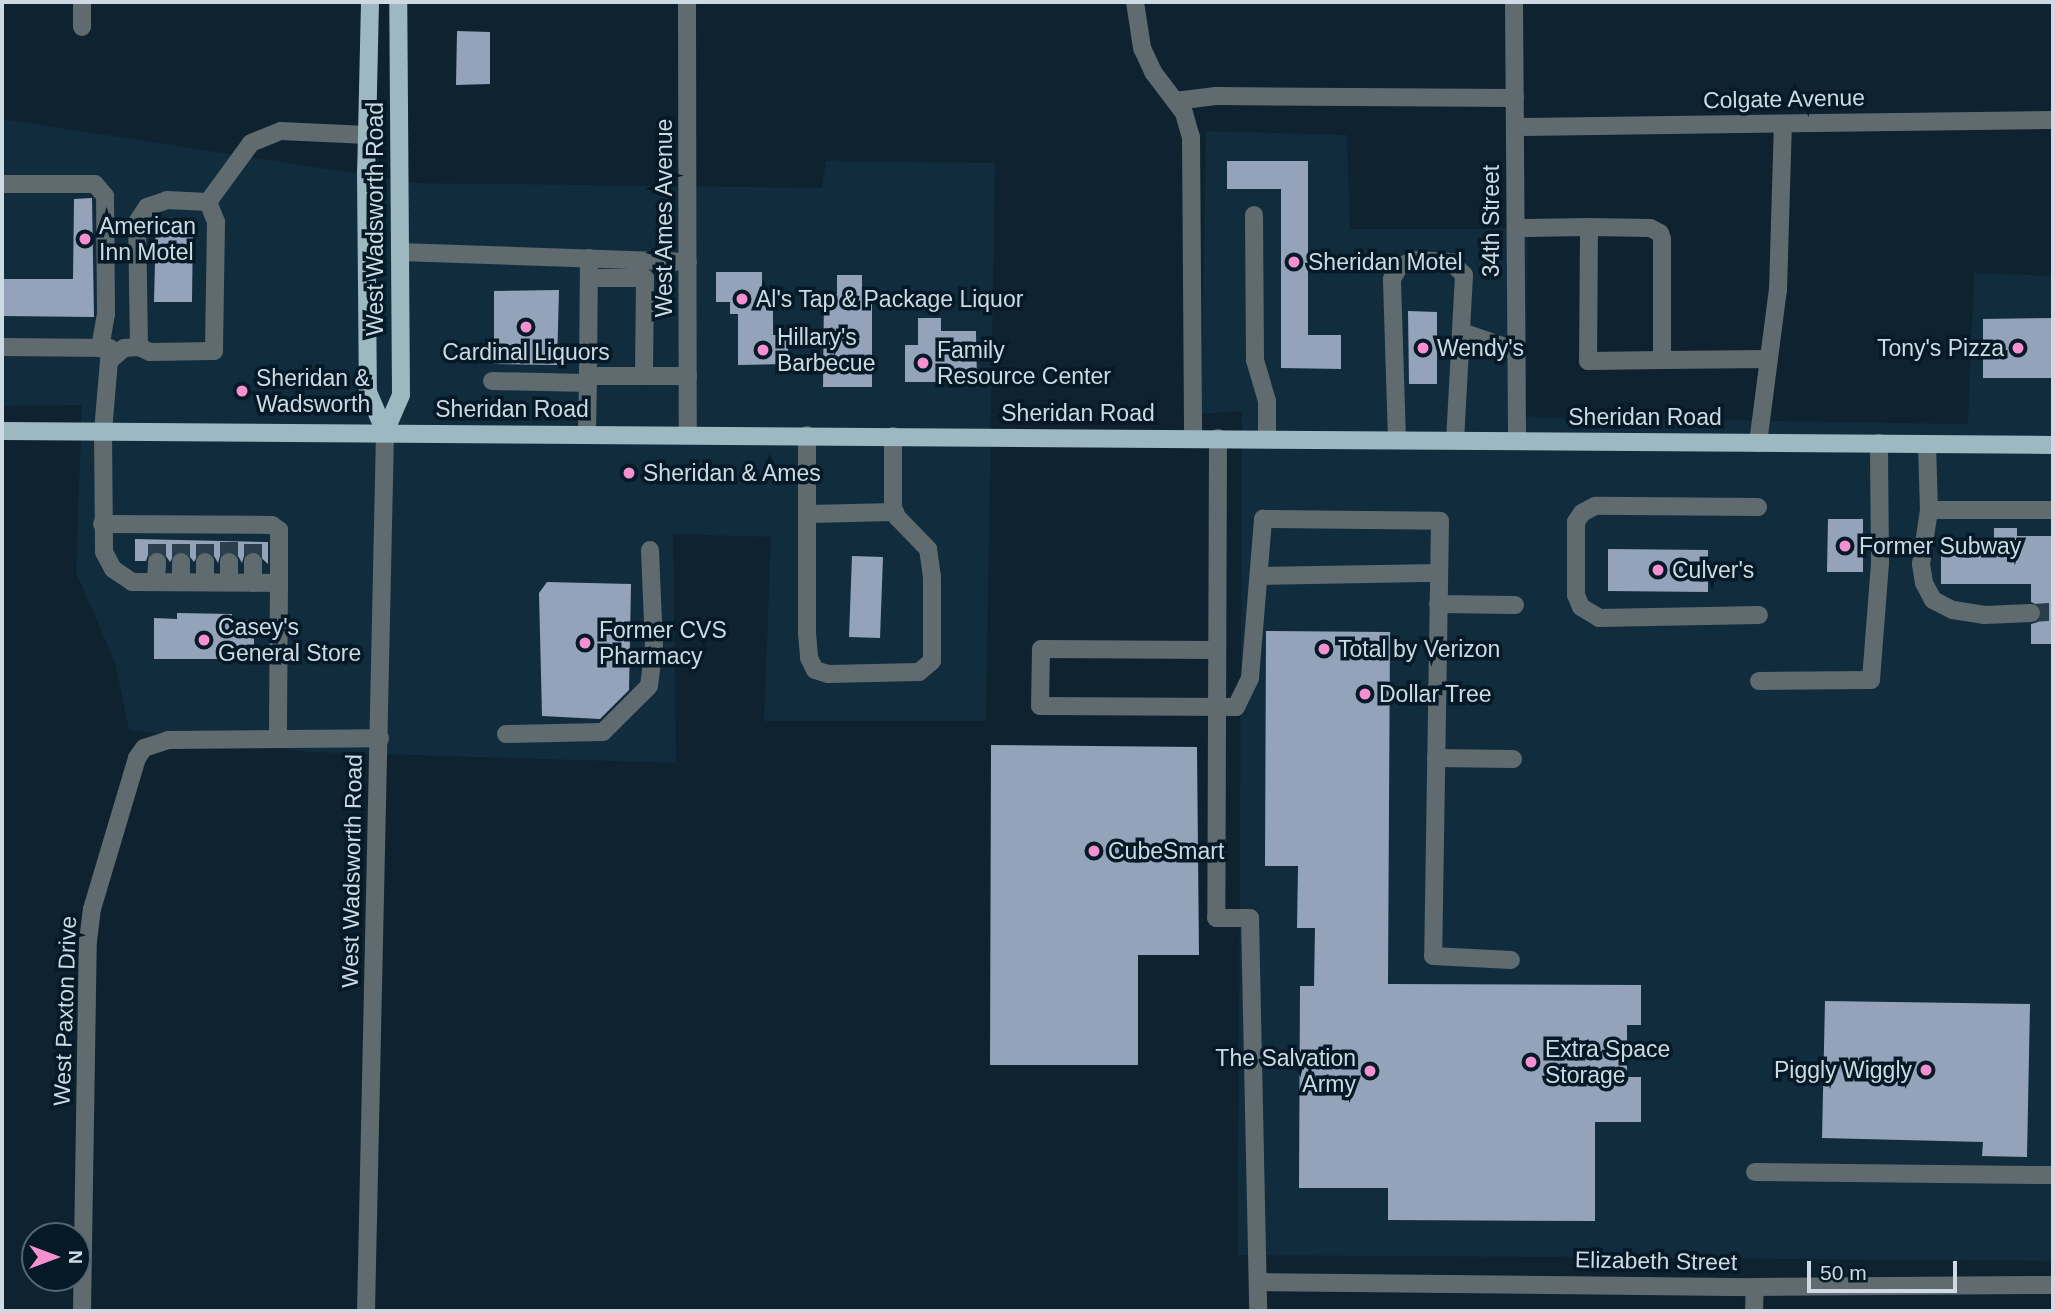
<!DOCTYPE html>
<style>
body{margin:0}
#map{position:relative;width:2055px;height:1313px;overflow:hidden;background:#0e2230;font-family:Arial,sans-serif}
div>[style]{position:absolute}
[style*='--x']{left:calc(var(--x)*1px);top:calc(var(--y)*1px);width:calc(var(--w)*1px);rotate:calc(var(--a)*1deg)}
.built>*{inset:0;background:#112c3d}
.building>*{inset:0;background:#95a3ba}
.minor-tunnel>*{height:18px;margin-top:-9px;transform-origin:0;background:repeating-linear-gradient(90deg,#2b3e4b 0 18px,transparent 0 27px)}
.minor>*{height:18px;margin:-9px;padding:0 9px;transform-origin:9px;border-radius:9px;background:#5f6b6f}
.major>*{height:18px;margin:-9px;padding:0 9px;transform-origin:9px;border-radius:9px;background:#9eb8c1}
.dots>*{width:19px;height:19px;translate:-50% -50%;box-sizing:border-box;border:4px solid #051926;border-radius:50%}
span{translate:-50% -50%;white-space:nowrap;text-align:center;line-height:1.15;-webkit-text-stroke:7px #051926;paint-order:stroke}
.street-label{font-size:23px;color:#cedae3}
.poi-label{font-size:23px;color:#cedae3}
.left{translate:0 -50%;text-align:left}
.right{translate:-100% -50%;text-align:right}
.frame{position:absolute;inset:0;border:4px solid #cedae3;pointer-events:none}
.north{position:absolute;left:21px;top:1222px;width:70px;height:70px;box-sizing:border-box;background:#051926;border:2px solid #556672;border-radius:50%;rotate:90deg;font-size:19px;font-weight:700;line-height:28px;text-align:center;color:#cedae3}
.north::after{content:'';display:block;margin:auto;width:24px;height:32px;background:#f690d0;clip-path:polygon(50% 0,100% 100%,50% 72%,0 100%)}
.scale{position:absolute;left:1807px;top:1261px;width:150px;height:32px;box-sizing:border-box;border:4px solid #cedae3;border-top:0;padding-left:9px;font-size:21px;line-height:24px;white-space:nowrap;color:#cedae3;-webkit-text-stroke:5px #051926;paint-order:stroke}
</style>
<div id="map">
<div class="built">
<div style="clip-path:polygon(2px 119px,419px 183px,822px 188px,826px 161px,995px 163px,986px 721px,764px 721px,771px 537px,673px 534px,676px 763px,309px 752px,129px 730px,115px 662px,76px 572px,82px 405px,2px 406px)"></div>
<div style="clip-path:polygon(1206px 131px,1347px 135px,1350px 229px,1528px 229px,1526px 417px,1968px 424px,1974px 273px,2053px 276px,2053px 1261px,1238px 1255px,1242px 411px,1201px 414px)"></div>
</div>
<div class="building">
<div style="clip-path:polygon(457px 31px,490px 32px,490px 84px,456px 85px)"></div>
<div style="clip-path:polygon(1227px 161px,1308px 161px,1308px 335px,1341px 335px,1341px 369px,1281px 368px,1281px 189px,1227px 189px)"></div>
<div style="clip-path:polygon(92px 198px,94px 317px,2px 316px,2px 279px,73px 279px,74px 199px)"></div>
<div style="clip-path:polygon(156px 222px,193px 222px,192px 302px,154px 302px)"></div>
<div style="clip-path:polygon(716px 272px,762px 272px,762px 295px,773px 295px,773px 335px,788px 335px,788px 364px,738px 365px,738px 314px,730px 314px,730px 302px,716px 302px)"></div>
<div style="clip-path:polygon(837px 275px,862px 275px,862px 296px,872px 297px,872px 387px,823px 387px,824px 294px,837px 294px)"></div>
<div style="clip-path:polygon(559px 290px,557px 365px,494px 364px,494px 291px)"></div>
<div style="clip-path:polygon(1408px 311px,1437px 312px,1437px 384px,1409px 384px)"></div>
<div style="clip-path:polygon(918px 318px,941px 318px,941px 331px,976px 331px,977px 382px,905px 382px,905px 345px,918px 345px)"></div>
<div style="clip-path:polygon(2053px 318px,2053px 378px,1983px 378px,1983px 319px)"></div>
<div style="clip-path:polygon(1828px 519px,1863px 519px,1863px 572px,1827px 572px)"></div>
<div style="clip-path:polygon(1994px 528px,2017px 528px,2017px 536px,2053px 536px,2053px 644px,2031px 644px,2031px 624px,2038px 622px,2042px 613px,2040px 606px,2031px 602px,2031px 584px,1941px 584px,1941px 550px,1994px 550px)"></div>
<div style="clip-path:polygon(135px 539px,268px 542px,268px 564px,254px 551px,244px 556px,242px 563px,238px 556px,230px 551px,220px 556px,218px 563px,214px 556px,206px 551px,199px 553px,194px 562px,187px 553px,182px 551px,175px 553px,170px 562px,164px 553px,157px 551px,148px 555px,146px 561px,135px 561px)"></div>
<div style="clip-path:polygon(1608px 549px,1708px 550px,1708px 592px,1608px 591px)"></div>
<div style="clip-path:polygon(852px 556px,883px 557px,880px 638px,849px 637px)"></div>
<div style="clip-path:polygon(547px 582px,631px 584px,629px 690px,600px 719px,542px 716px,539px 593px)"></div>
<div style="clip-path:polygon(177px 613px,232px 614px,232px 620px,254px 620px,254px 659px,154px 659px,154px 618px,177px 619px)"></div>
<div style="clip-path:polygon(1266px 631px,1390px 632px,1388px 984px,1641px 985px,1641px 1025px,1627px 1025px,1627px 1077px,1641px 1077px,1641px 1122px,1595px 1122px,1595px 1221px,1388px 1220px,1388px 1188px,1299px 1188px,1300px 986px,1314px 986px,1315px 928px,1297px 928px,1298px 866px,1265px 866px)"></div>
<div style="clip-path:polygon(991px 745px,1197px 747px,1199px 955px,1138px 955px,1138px 1065px,990px 1065px)"></div>
<div style="clip-path:polygon(1825px 1001px,2030px 1004px,2027px 1157px,1982px 1156px,1983px 1142px,1822px 1138px)"></div>
</div>
<div class="minor-tunnel">
<div style="--x:229;--y:542;--w:20;--a:90"></div>
<div style="--x:157;--y:562;--w:22;--a:-90"></div>
<div style="--x:181;--y:562;--w:21;--a:-90"></div>
<div style="--x:205;--y:562;--w:21;--a:-90"></div>
<div style="--x:253;--y:562;--w:20;--a:-90"></div>
<div style="--x:2031;--y:613;--w:22;--a:-3"></div>
</div>
<div class="minor">
<div style="--x:687;--y:2;--w:433;--a:89.9"></div>
<div style="--x:1135;--y:2;--w:47;--a:81.3"></div>
<div style="--x:1142;--y:48;--w:26;--a:65"></div>
<div style="--x:1153;--y:72;--w:51;--a:52.9"></div>
<div style="--x:1184;--y:113;--w:25;--a:74"></div>
<div style="--x:1191;--y:137;--w:301;--a:89.6"></div>
<div style="--x:1514;--y:2;--w:439;--a:89.6"></div>
<div style="--x:82;--y:27;--w:25;--a:-90"></div>
<div style="--x:1175;--y:101;--w:41;--a:-7"></div>
<div style="--x:1216;--y:96;--w:299;--a:0.4"></div>
<div style="--x:1515;--y:127;--w:538;--a:-0.75"></div>
<div style="--x:2;--y:184;--w:93;--a:0"></div>
<div style="--x:95;--y:184;--w:16;--a:50"></div>
<div style="--x:105;--y:196;--w:118;--a:89.5"></div>
<div style="--x:106;--y:314;--w:35;--a:100"></div>
<div style="--x:208;--y:202;--w:73;--a:-53.9"></div>
<div style="--x:251;--y:143;--w:32;--a:-22"></div>
<div style="--x:281;--y:131;--w:86;--a:2.7"></div>
<div style="--x:1254;--y:215;--w:145;--a:89.6"></div>
<div style="--x:1255;--y:360;--w:43;--a:73.7"></div>
<div style="--x:1267;--y:401;--w:38;--a:90"></div>
<div style="--x:1516;--y:228;--w:73;--a:-0.8"></div>
<div style="--x:400;--y:252;--w:288;--a:2"></div>
<div style="--x:589;--y:258;--w:118;--a:90.5"></div>
<div style="--x:588;--y:376;--w:100;--a:0"></div>
<div style="--x:589;--y:278;--w:56;--a:0"></div>
<div style="--x:645;--y:278;--w:98;--a:90.6"></div>
<div style="--x:1462;--y:332;--w:58;--a:19.1"></div>
<div style="--x:2;--y:347;--w:108;--a:0.5"></div>
<div style="--x:139;--y:347;--w:125;--a:-90.9"></div>
<div style="--x:137;--y:222;--w:18;--a:-56"></div>
<div style="--x:147;--y:207;--w:21;--a:-19"></div>
<div style="--x:167;--y:200;--w:41;--a:2.8"></div>
<div style="--x:208;--y:202;--w:22;--a:68"></div>
<div style="--x:216;--y:222;--w:129;--a:90.9"></div>
<div style="--x:214;--y:351;--w:64;--a:179.1"></div>
<div style="--x:150;--y:352;--w:12;--a:-156"></div>
<div style="--x:139;--y:347;--w:15;--a:176"></div>
<div style="--x:124;--y:348;--w:20;--a:139"></div>
<div style="--x:109;--y:361;--w:70;--a:94.9"></div>
<div style="--x:103;--y:431;--w:121;--a:89.5"></div>
<div style="--x:104;--y:552;--w:19;--a:62"></div>
<div style="--x:113;--y:569;--w:23;--a:34"></div>
<div style="--x:132;--y:582;--w:147;--a:0.4"></div>
<div style="--x:279;--y:583;--w:156;--a:90.4"></div>
<div style="--x:1662;--y:360;--w:121;--a:-90"></div>
<div style="--x:1662;--y:239;--w:6;--a:-108"></div>
<div style="--x:1660;--y:233;--w:11;--a:-153"></div>
<div style="--x:1650;--y:228;--w:61;--a:-179.1"></div>
<div style="--x:1589;--y:227;--w:134;--a:90.4"></div>
<div style="--x:1588;--y:361;--w:74;--a:-0.8"></div>
<div style="--x:1662;--y:360;--w:107;--a:-0.5"></div>
<div style="--x:492;--y:381;--w:96;--a:1.2"></div>
<div style="--x:587;--y:434;--w:58;--a:-89"></div>
<div style="--x:807;--y:435;--w:198;--a:90"></div>
<div style="--x:807;--y:633;--w:25;--a:85"></div>
<div style="--x:809;--y:658;--w:13;--a:63"></div>
<div style="--x:815;--y:670;--w:14;--a:17"></div>
<div style="--x:828;--y:674;--w:91;--a:-1.3"></div>
<div style="--x:919;--y:672;--w:17;--a:-40"></div>
<div style="--x:932;--y:661;--w:84;--a:-90"></div>
<div style="--x:932;--y:577;--w:28;--a:-98"></div>
<div style="--x:928;--y:549;--w:45;--a:-134.1"></div>
<div style="--x:897;--y:517;--w:10;--a:-114"></div>
<div style="--x:893;--y:508;--w:72;--a:-90"></div>
<div style="--x:1218;--y:438;--w:480;--a:90.2"></div>
<div style="--x:1216;--y:918;--w:34;--a:0"></div>
<div style="--x:1250;--y:918;--w:393;--a:88.8"></div>
<div style="--x:1397;--y:440;--w:161;--a:-91.8"></div>
<div style="--x:1392;--y:279;--w:14;--a:-60"></div>
<div style="--x:1399;--y:267;--w:17;--a:-25"></div>
<div style="--x:1414;--y:260;--w:37;--a:3"></div>
<div style="--x:1451;--y:262;--w:18;--a:45"></div>
<div style="--x:1464;--y:275;--w:165;--a:93.1"></div>
<div style="--x:1758;--y:443;--w:154;--a:-82.6"></div>
<div style="--x:1778;--y:290;--w:166;--a:-88.3"></div>
<div style="--x:1927;--y:444;--w:66;--a:88.3"></div>
<div style="--x:1929;--y:510;--w:124;--a:0"></div>
<div style="--x:1758;--y:507;--w:163;--a:-179.6"></div>
<div style="--x:1595;--y:506;--w:15;--a:152"></div>
<div style="--x:1582;--y:513;--w:11;--a:124"></div>
<div style="--x:1576;--y:522;--w:73;--a:90"></div>
<div style="--x:1576;--y:595;--w:13;--a:67"></div>
<div style="--x:1581;--y:607;--w:21;--a:31"></div>
<div style="--x:1599;--y:618;--w:160;--a:-1.1"></div>
<div style="--x:1929;--y:510;--w:55;--a:98.4"></div>
<div style="--x:1921;--y:564;--w:19;--a:81"></div>
<div style="--x:1924;--y:583;--w:19;--a:62"></div>
<div style="--x:1933;--y:600;--w:22;--a:27"></div>
<div style="--x:1953;--y:610;--w:32;--a:9"></div>
<div style="--x:1985;--y:615;--w:46;--a:-2.5"></div>
<div style="--x:808;--y:514;--w:87;--a:-1.3"></div>
<div style="--x:102;--y:524;--w:170;--a:0.3"></div>
<div style="--x:272;--y:525;--w:9;--a:36"></div>
<div style="--x:279;--y:530;--w:53;--a:90"></div>
<div style="--x:181;--y:562;--w:20;--a:90"></div>
<div style="--x:205;--y:562;--w:20;--a:90"></div>
<div style="--x:253;--y:562;--w:21;--a:90"></div>
<div style="--x:1260;--y:576;--w:179;--a:-1"></div>
<div style="--x:156;--y:582;--w:20;--a:-87"></div>
<div style="--x:229;--y:582;--w:20;--a:-90"></div>
<div style="--x:1438;--y:604;--w:77;--a:0.7"></div>
<div style="--x:1217;--y:650;--w:176;--a:-179.7"></div>
<div style="--x:1041;--y:649;--w:57;--a:91"></div>
<div style="--x:1040;--y:706;--w:196;--a:0.3"></div>
<div style="--x:1236;--y:707;--w:32;--a:-64"></div>
<div style="--x:1250;--y:678;--w:160;--a:-85.3"></div>
<div style="--x:1263;--y:519;--w:177;--a:0.6"></div>
<div style="--x:1440;--y:521;--w:435;--a:90.9"></div>
<div style="--x:1433;--y:956;--w:78;--a:2.9"></div>
<div style="--x:1759;--y:681;--w:112;--a:-0.5"></div>
<div style="--x:1871;--y:680;--w:116;--a:-85.6"></div>
<div style="--x:1880;--y:564;--w:121;--a:-90.5"></div>
<div style="--x:506;--y:734;--w:97;--a:-1.2"></div>
<div style="--x:603;--y:732;--w:65;--a:-45"></div>
<div style="--x:649;--y:686;--w:40;--a:-82.9"></div>
<div style="--x:654;--y:646;--w:96;--a:-92.4"></div>
<div style="--x:1436;--y:758;--w:77;--a:0.7"></div>
<div style="--x:1755;--y:1172;--w:298;--a:0.6"></div>
<div style="--x:1258;--y:1282;--w:497;--a:0.6"></div>
<div style="--x:1755;--y:1287;--w:298;--a:-0.4"></div>
<div style="--x:82;--y:1311;--w:370;--a:-89.1"></div>
<div style="--x:88;--y:941;--w:32;--a:-83"></div>
<div style="--x:92;--y:909;--w:158;--a:-73.4"></div>
<div style="--x:137;--y:758;--w:12;--a:-55"></div>
<div style="--x:144;--y:748;--w:25;--a:-18"></div>
<div style="--x:168;--y:740;--w:212;--a:-0.5"></div>
<div style="--x:366;--y:1311;--w:879;--a:-88.76"></div>
<div style="--x:1754;--y:1311;--w:24;--a:-88"></div>
</div>
<div class="major">
<div style="--x:370;--y:2;--w:170;--a:91.3"></div>
<div style="--x:366;--y:172;--w:220;--a:89.5"></div>
<div style="--x:368;--y:392;--w:43;--a:67"></div>
<div style="--x:2;--y:431;--w:2051;--a:0.39"></div>
<div style="--x:385;--y:432;--w:40;--a:-66.6"></div>
<div style="--x:401;--y:395;--w:393;--a:-90.4"></div>
</div>
<div class="dots">
<div style="left:85px;top:239px;background:#f690d0"></div>
<div style="left:1294px;top:262px;background:#f690d0"></div>
<div style="left:742px;top:299px;background:#f690d0"></div>
<div style="left:526px;top:327px;background:#f690d0"></div>
<div style="left:1423px;top:348px;background:#f690d0"></div>
<div style="left:2018px;top:348px;background:#f690d0"></div>
<div style="left:763px;top:350px;background:#f690d0"></div>
<div style="left:923px;top:363px;background:#f690d0"></div>
<div style="left:242px;top:391px;background:#f690d0"></div>
<div style="left:629px;top:473px;background:#f690d0"></div>
<div style="left:1845px;top:546px;background:#f690d0"></div>
<div style="left:1658px;top:570px;background:#f690d0"></div>
<div style="left:204px;top:640px;background:#f690d0"></div>
<div style="left:585px;top:643px;background:#f690d0"></div>
<div style="left:1324px;top:649px;background:#f690d0"></div>
<div style="left:1365px;top:694px;background:#f690d0"></div>
<div style="left:1094px;top:851px;background:#f690d0"></div>
<div style="left:1531px;top:1062px;background:#f690d0"></div>
<div style="left:1926px;top:1070px;background:#f690d0"></div>
<div style="left:1370px;top:1071px;background:#f690d0"></div>
</div>
<div class="street-label">
<span style="left:1784px;top:99px;rotate:-1deg">Colgate Avenue</span>
<span style="left:664px;top:218px;rotate:-90deg">West Ames Avenue</span>
<span style="left:375px;top:219px;rotate:-90deg">West Wadsworth Road</span>
<span style="left:1491px;top:221px;rotate:-90deg">34th Street</span>
<span style="left:512px;top:409px">Sheridan Road</span>
<span style="left:1078px;top:413px">Sheridan Road</span>
<span style="left:1645px;top:417px">Sheridan Road</span>
<span style="left:352px;top:871px;rotate:-89deg">West Wadsworth Road</span>
<span style="left:65px;top:1011px;rotate:-88deg">West Paxton Drive</span>
<span style="left:1656px;top:1261px;rotate:1deg">Elizabeth Street</span>
</div>
<div class="poi-label">
<span class="left" style="left:99px;top:239px">American<br>Inn Motel</span>
<span class="left" style="left:1308px;top:262px">Sheridan Motel</span>
<span class="left" style="left:756px;top:299px">Al's Tap &amp; Package Liquor</span>
<span class="left" style="left:777px;top:350px">Hillary's<br>Barbecue</span>
<span class="left" style="left:1437px;top:348px">Wendy's</span>
<span class="right" style="left:2004px;top:348px">Tony's Pizza</span>
<span class="left" style="left:937px;top:363px">Family<br>Resource Center</span>
<span style="left:526px;top:352px">Cardinal Liquors</span>
<span class="left" style="left:256px;top:391px">Sheridan &amp;<br>Wadsworth</span>
<span class="left" style="left:643px;top:473px">Sheridan &amp; Ames</span>
<span class="left" style="left:1859px;top:546px">Former Subway</span>
<span class="left" style="left:1672px;top:570px">Culver's</span>
<span class="left" style="left:218px;top:640px">Casey's<br>General Store</span>
<span class="left" style="left:599px;top:643px">Former CVS<br>Pharmacy</span>
<span class="left" style="left:1338px;top:649px">Total by Verizon</span>
<span class="left" style="left:1379px;top:694px">Dollar Tree</span>
<span class="left" style="left:1108px;top:851px">CubeSmart</span>
<span class="left" style="left:1545px;top:1062px">Extra Space<br>Storage</span>
<span class="right" style="left:1356px;top:1071px">The Salvation<br>Army</span>
<span class="right" style="left:1912px;top:1070px">Piggly Wiggly</span>
</div>
<div class="frame"></div>
<div class="north">N</div>
<div class="scale">50 m</div>
</div>
